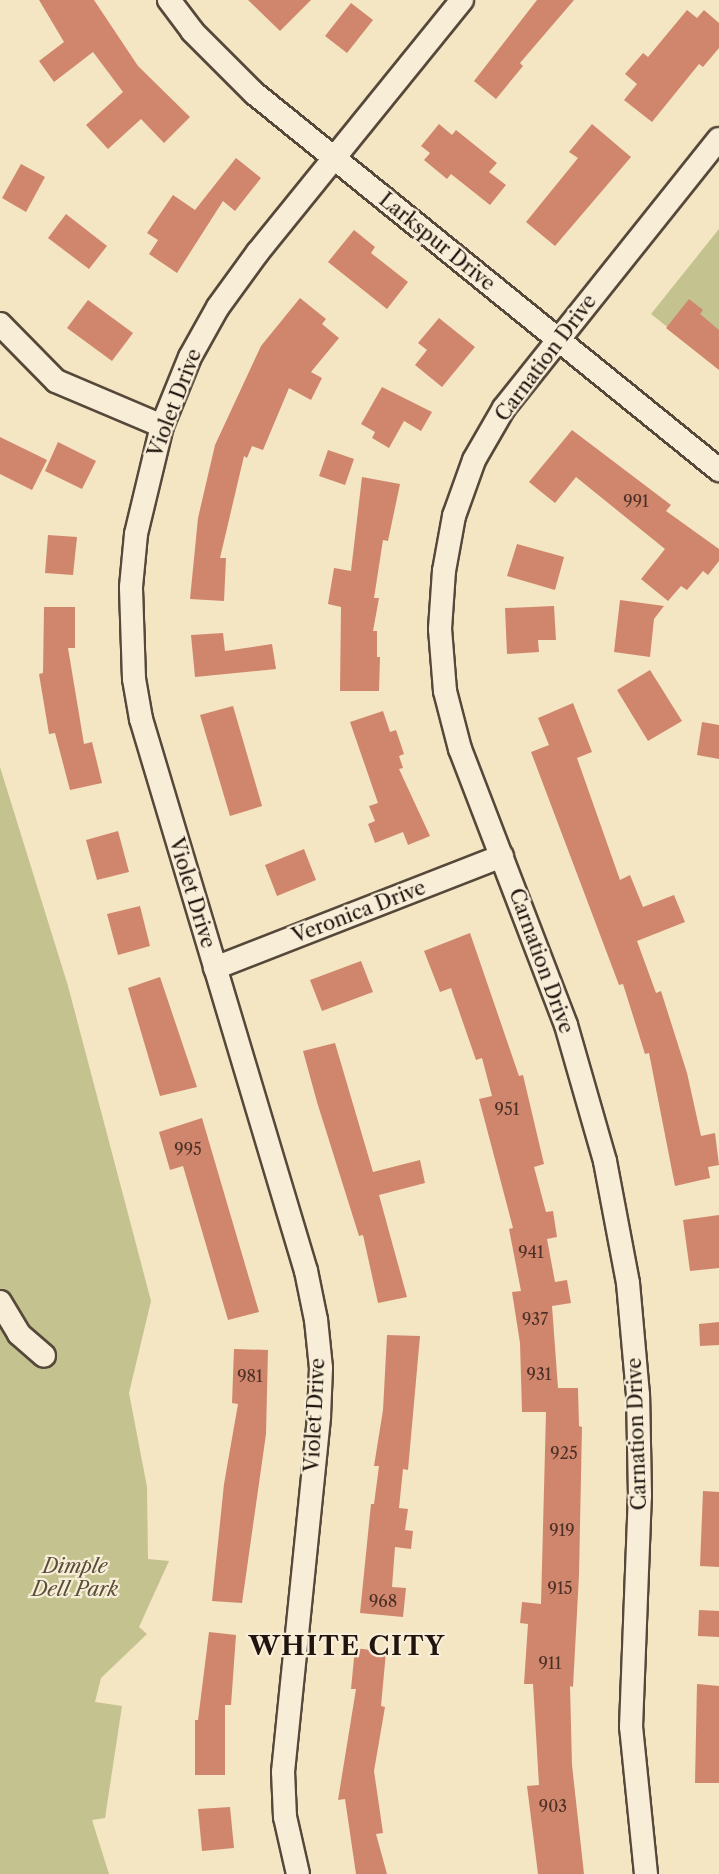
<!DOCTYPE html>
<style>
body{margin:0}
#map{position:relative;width:719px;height:1874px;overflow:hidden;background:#f4e5c3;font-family:"Libre Caslon Text",serif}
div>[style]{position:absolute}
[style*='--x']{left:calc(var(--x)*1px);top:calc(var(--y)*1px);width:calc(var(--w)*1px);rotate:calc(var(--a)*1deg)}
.green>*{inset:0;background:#c4c28e}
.building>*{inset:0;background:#d0866d}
.roads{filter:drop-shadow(2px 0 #56483a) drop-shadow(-2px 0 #56483a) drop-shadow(0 2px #56483a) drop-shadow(0 -2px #56483a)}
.minor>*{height:22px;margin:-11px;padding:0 11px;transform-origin:11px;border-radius:11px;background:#f8eed8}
span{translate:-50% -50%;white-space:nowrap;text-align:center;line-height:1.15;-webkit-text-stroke:4.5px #f8eed8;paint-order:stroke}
.number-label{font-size:16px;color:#4d3025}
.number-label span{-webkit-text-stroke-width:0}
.street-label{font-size:20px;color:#21130d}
.park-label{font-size:20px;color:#5a503a;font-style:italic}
.district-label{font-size:26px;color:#21130d;font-weight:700;letter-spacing:1.5px}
</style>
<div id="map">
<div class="green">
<div style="clip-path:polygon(719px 229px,719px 368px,651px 314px)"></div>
<div style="clip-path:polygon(0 767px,68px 986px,151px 1301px,129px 1393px,147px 1487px,148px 1559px,169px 1561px,139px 1627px,147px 1634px,101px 1678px,95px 1702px,122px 1706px,105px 1818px,92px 1820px,109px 1874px,0 1874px)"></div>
</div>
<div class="building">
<div style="clip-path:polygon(39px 0,94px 0,138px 66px,190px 117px,164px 143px,141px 119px,108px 149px,86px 125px,123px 92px,93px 52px,54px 82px,39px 61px,64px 42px)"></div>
<div style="clip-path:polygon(248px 0,311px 0,280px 31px)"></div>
<div style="clip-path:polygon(537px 0,574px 0,520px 63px,523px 66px,496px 99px,474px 81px)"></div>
<div style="clip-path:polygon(351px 3px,373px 20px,347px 53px,325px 36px)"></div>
<div style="clip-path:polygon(687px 10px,697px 18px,704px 10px,719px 23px,719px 48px,703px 67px,699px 64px,652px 122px,624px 100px,637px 84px,625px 74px,643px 53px,648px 57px)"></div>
<div style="clip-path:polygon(439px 124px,452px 135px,456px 130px,497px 163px,489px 172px,506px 185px,490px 205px,451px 174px,447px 179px,424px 160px,430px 153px,421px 146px)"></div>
<div style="clip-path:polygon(592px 124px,631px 157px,555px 246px,526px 222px,578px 158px,569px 152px)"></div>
<div style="clip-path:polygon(236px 158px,261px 178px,235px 211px,223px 201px,177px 273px,149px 254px,158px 240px,147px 233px,173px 195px,195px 210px)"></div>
<div style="clip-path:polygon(21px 164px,45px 177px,26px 212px,2px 198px)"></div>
<div style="clip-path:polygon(66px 214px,107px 246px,89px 269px,48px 238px)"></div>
<div style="clip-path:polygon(354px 230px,375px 247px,371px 253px,408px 282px,387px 309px,328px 262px)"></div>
<div style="clip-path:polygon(300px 298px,326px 319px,322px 324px,339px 338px,311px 372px,322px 378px,311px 400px,289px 388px,263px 450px,252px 446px,247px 458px,244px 456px,220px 558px,226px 558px,224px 601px,190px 599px,198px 518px,215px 445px,261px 346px)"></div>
<div style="clip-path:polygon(689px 299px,703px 310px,700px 314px,719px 330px,719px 370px,666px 328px)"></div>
<div style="clip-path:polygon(88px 300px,133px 333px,112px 361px,67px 328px)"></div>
<div style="clip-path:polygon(439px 318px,475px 347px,442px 387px,415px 365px,427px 350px,418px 343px)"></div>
<div style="clip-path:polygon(382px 387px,432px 412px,421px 431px,404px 421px,389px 448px,372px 438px,375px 432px,361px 424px)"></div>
<div style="clip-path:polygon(572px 430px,671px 505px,666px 511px,719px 549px,719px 561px,708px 575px,703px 571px,687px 590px,681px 586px,668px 601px,641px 579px,665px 549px,576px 477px,555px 503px,529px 482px)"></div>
<div style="clip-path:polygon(0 437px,47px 460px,32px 490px,0 474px)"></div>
<div style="clip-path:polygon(58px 442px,96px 461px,82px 489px,45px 471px)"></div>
<div style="clip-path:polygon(328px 450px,354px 459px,345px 485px,319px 476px)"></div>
<div style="clip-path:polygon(362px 477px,400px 484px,388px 541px,383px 540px,374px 598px,379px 598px,373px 631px,377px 631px,377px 657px,380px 657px,379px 691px,340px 691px,341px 607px,328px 604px,334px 568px,351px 571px)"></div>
<div style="clip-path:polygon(48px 535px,77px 537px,73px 575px,45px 573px)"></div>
<div style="clip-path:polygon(517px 544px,564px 557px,555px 590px,507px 576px)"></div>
<div style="clip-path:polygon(620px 600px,664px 606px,654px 619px,650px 657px,614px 652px)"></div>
<div style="clip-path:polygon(554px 606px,556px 640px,538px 640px,539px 652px,507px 654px,505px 608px)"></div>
<div style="clip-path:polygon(44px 607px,75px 607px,75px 648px,68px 648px,84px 744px,92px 742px,102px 783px,70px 790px,55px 733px,49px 734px,39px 674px,43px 673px)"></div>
<div style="clip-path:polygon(223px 633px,225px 651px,272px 644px,276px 669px,195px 677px,191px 635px)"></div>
<div style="clip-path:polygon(650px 670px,682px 721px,648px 741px,617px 690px)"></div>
<div style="clip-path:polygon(573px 703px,592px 752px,577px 758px,620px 880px,630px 875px,643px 907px,674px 895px,685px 922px,637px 941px,656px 993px,661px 991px,687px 1073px,701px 1136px,715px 1133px,719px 1165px,708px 1167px,710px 1178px,675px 1186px,649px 1053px,645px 1054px,623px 984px,619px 985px,531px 752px,549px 745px,538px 718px)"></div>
<div style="clip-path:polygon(233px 706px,262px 806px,230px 816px,200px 715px)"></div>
<div style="clip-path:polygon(383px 711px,390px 732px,396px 730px,404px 754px,399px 756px,403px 768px,399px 769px,430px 836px,408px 845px,403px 832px,375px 843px,368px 824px,375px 821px,369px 806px,378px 803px,350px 722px)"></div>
<div style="clip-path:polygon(702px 722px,719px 725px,719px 759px,697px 755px)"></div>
<div style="clip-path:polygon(118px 831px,129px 872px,97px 880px,86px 840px)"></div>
<div style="clip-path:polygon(304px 849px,316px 880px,277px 896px,265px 865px)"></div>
<div style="clip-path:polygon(140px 906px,150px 946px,118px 955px,107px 914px)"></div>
<div style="clip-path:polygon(470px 933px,519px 1076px,523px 1075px,544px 1164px,534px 1167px,546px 1212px,553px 1211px,557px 1237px,547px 1239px,555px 1282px,567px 1280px,571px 1303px,552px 1306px,558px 1388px,578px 1388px,579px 1426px,582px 1427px,579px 1575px,573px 1687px,570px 1686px,572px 1765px,584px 1874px,538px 1874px,527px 1786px,539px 1785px,533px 1684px,524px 1684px,528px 1624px,520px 1623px,522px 1602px,541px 1604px,546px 1412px,522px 1412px,520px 1343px,512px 1292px,521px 1291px,509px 1229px,513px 1228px,479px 1099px,492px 1096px,482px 1058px,476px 1060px,451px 988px,440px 992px,424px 951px)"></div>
<div style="clip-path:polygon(361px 961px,373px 992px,322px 1011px,310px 980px)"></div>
<div style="clip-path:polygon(160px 977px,197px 1087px,160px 1096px,128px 988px)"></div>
<div style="clip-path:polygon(335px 1043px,373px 1172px,420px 1160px,425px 1183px,379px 1195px,407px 1297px,378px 1303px,363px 1235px,359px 1236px,317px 1102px,303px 1051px)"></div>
<div style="clip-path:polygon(202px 1118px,259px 1312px,228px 1320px,183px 1166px,170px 1170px,159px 1132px)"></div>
<div style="clip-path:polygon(719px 1215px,719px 1268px,690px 1271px,683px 1220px)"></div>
<div style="clip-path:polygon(719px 1322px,719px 1345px,700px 1346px,699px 1324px)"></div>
<div style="clip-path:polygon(387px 1335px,420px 1336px,408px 1470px,403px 1469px,399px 1508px,408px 1509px,405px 1530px,413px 1531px,411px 1549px,395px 1547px,392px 1587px,406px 1588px,403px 1617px,360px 1613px,371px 1504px,374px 1504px,379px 1466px,374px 1466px,383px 1410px)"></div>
<div style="clip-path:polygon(234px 1349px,268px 1350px,266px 1434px,242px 1603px,212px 1601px,224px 1484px,238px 1404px,232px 1403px)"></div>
<div style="clip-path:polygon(703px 1491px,719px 1492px,719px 1567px,700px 1566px)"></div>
<div style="clip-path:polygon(699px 1610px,719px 1611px,719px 1637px,698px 1636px)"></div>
<div style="clip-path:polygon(209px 1632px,236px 1635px,231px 1705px,225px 1705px,225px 1775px,195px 1775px,195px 1720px,198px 1720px)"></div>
<div style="clip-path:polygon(355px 1648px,386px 1652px,381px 1706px,385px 1707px,374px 1771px,383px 1833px,376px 1834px,387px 1874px,356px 1874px,345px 1799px,338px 1800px,356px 1689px,351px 1689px)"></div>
<div style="clip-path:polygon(697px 1684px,719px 1686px,719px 1783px,695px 1783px)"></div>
<div style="clip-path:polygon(230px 1807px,234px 1848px,202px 1851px,198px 1809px)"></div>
</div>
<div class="roads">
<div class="minor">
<div style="--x:169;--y:0;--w:39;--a:53"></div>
<div style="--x:192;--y:31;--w:88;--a:45"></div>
<div style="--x:254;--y:93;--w:599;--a:39.03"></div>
<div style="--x:0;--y:324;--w:80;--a:45.5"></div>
<div style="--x:56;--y:381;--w:115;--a:23"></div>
<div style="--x:215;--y:968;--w:308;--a:-21.3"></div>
<div style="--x:0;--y:1302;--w:37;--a:59"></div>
<div style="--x:19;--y:1334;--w:33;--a:41"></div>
<div style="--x:298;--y:1874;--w:58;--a:-102.8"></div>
<div style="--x:285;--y:1817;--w:45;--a:-92.5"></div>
<div style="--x:283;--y:1772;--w:358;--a:-84.2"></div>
<div style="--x:319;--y:1416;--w:48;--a:-87.6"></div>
<div style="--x:321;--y:1368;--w:48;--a:-95.9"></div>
<div style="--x:316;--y:1320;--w:50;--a:-101.5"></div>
<div style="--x:306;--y:1271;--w:576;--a:-106.64"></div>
<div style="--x:141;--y:719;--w:41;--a:-99.9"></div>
<div style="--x:134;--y:679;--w:92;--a:-91.9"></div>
<div style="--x:131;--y:587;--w:53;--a:-84.6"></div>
<div style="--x:136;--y:534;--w:111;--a:-76.5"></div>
<div style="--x:162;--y:426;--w:74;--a:-67.9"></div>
<div style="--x:190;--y:357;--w:57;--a:-60.8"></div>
<div style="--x:218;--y:307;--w:68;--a:-54"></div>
<div style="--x:258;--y:252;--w:324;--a:-51"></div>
<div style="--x:646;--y:1874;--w:148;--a:-95.8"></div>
<div style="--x:631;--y:1727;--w:231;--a:-87.8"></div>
<div style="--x:640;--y:1496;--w:101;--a:-91.1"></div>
<div style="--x:638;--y:1395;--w:112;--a:-95.1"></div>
<div style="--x:628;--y:1283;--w:124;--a:-100.7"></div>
<div style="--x:605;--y:1161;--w:141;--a:-106"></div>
<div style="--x:566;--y:1025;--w:296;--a:-111"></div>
<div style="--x:460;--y:749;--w:60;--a:-104.5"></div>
<div style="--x:445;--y:691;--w:62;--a:-94.6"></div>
<div style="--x:440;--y:629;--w:58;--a:-86.1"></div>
<div style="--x:444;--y:571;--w:56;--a:-79.7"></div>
<div style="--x:454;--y:516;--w:59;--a:-70.3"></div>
<div style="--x:474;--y:460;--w:60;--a:-60"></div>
<div style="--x:504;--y:408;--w:344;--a:-51.4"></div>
</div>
</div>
<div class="number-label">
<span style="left:636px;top:501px">991</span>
<span style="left:507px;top:1109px">951</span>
<span style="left:188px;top:1149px">995</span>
<span style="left:531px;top:1252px">941</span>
<span style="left:535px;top:1319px">937</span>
<span style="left:539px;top:1374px">931</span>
<span style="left:250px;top:1376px">981</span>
<span style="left:564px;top:1453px">925</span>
<span style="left:562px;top:1530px">919</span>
<span style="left:560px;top:1588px">915</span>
<span style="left:383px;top:1601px">968</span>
<span style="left:550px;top:1663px">911</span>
<span style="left:553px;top:1806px">903</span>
</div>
<div class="street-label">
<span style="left:437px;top:242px;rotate:39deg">Larkspur Drive</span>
<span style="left:546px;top:358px;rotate:-53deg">Carnation Drive</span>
<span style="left:175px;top:403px;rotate:-69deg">Violet Drive</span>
<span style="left:192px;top:893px;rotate:73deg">Violet Drive</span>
<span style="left:359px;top:912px;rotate:-21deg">Veronica Drive</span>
<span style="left:541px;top:961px;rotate:70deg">Carnation Drive</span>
<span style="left:315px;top:1415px;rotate:-87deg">Violet Drive</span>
<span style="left:637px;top:1434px;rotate:-92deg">Carnation Drive</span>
</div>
<div class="park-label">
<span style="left:75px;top:1578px">Dimple<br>Dell Park</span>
</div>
<div class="district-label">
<span style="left:347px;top:1647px">WHITE CITY</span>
</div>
</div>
